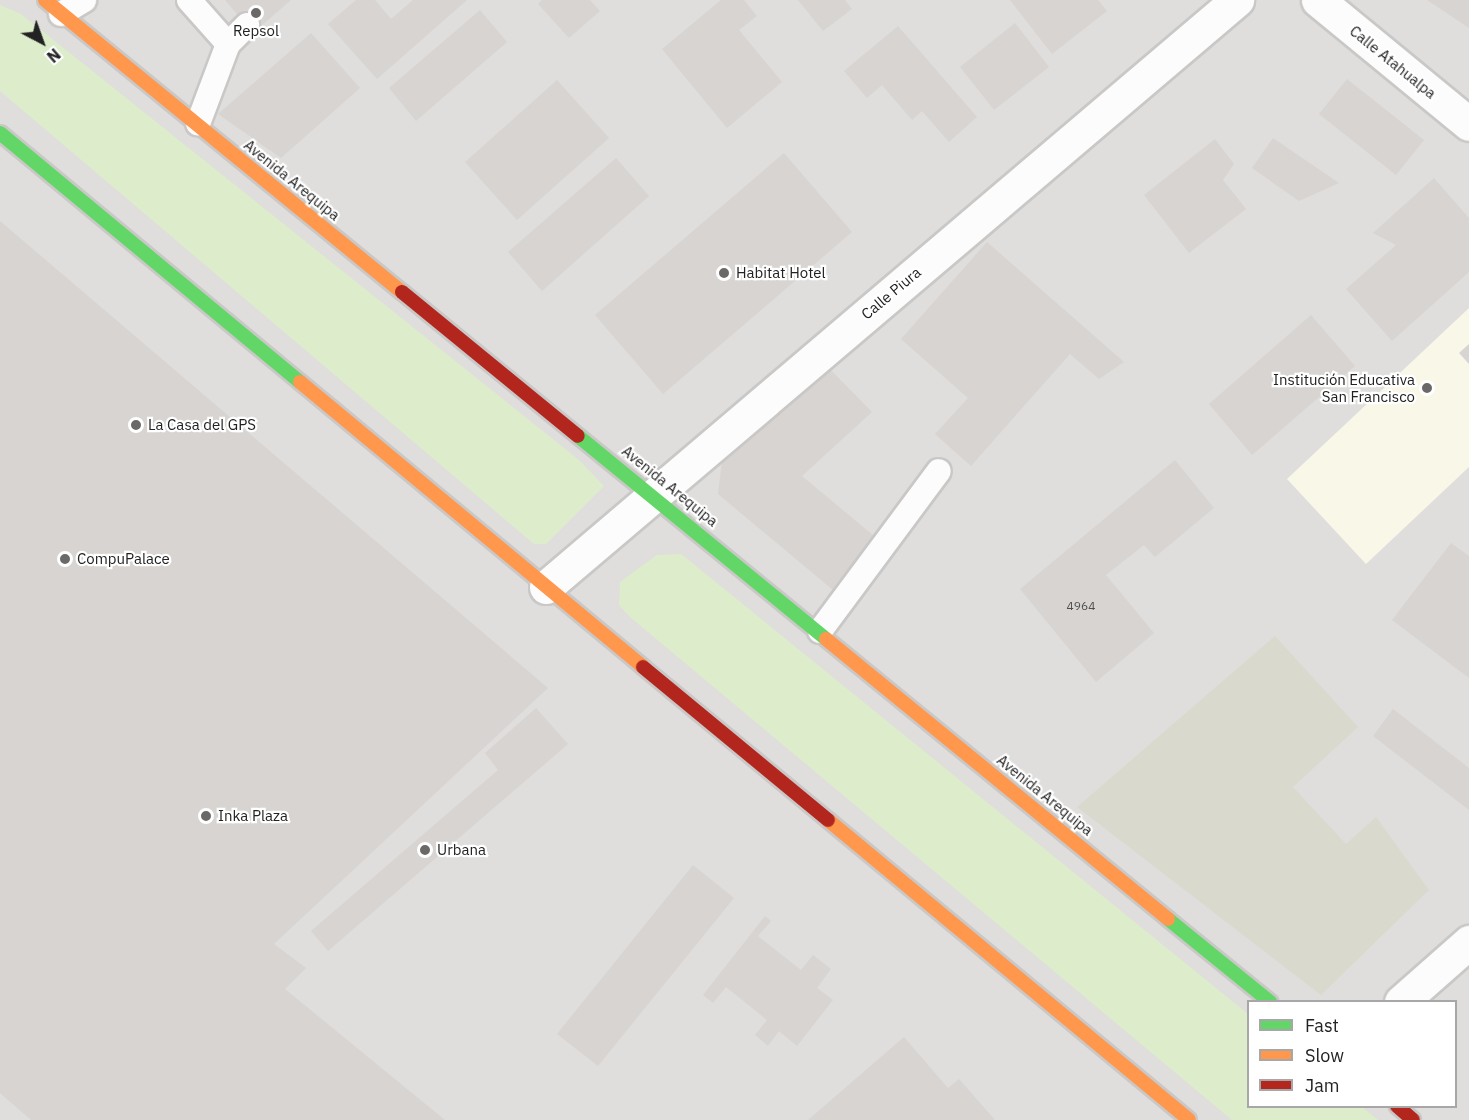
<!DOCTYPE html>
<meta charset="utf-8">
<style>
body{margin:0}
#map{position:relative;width:1469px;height:1120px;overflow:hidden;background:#f0eeeb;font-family:"IBM Plex Sans",sans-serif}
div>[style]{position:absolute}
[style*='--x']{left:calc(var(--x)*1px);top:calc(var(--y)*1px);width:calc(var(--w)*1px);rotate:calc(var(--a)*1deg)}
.residential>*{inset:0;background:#dfdedc}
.education>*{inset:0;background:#f8f7e8}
.construction>*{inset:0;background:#d9d9cd}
.grass>*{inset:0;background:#ddeccb}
.building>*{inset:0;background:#d7d4d2}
.roads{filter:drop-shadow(2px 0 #c9c8c7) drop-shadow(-2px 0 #c9c8c7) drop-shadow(0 2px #c9c8c7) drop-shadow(0 -2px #c9c8c7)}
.lane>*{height:24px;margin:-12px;padding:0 12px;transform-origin:12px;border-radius:12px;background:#fdfcfc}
.street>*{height:33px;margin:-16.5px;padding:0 16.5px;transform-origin:16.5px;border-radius:16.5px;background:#fdfcfc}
.fast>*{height:14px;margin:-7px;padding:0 7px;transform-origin:7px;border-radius:7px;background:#63d668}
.slow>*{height:14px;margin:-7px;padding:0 7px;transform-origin:7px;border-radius:7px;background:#ff974d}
.jam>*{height:14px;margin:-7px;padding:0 7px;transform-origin:7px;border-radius:7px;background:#b3261e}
.dots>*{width:16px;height:16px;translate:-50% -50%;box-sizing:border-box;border:3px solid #fff;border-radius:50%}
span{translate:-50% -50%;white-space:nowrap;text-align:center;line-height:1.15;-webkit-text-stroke:4.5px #fff;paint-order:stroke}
.number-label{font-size:12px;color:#4f4e4e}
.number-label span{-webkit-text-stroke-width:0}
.poi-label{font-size:15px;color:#222}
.left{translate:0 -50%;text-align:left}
.right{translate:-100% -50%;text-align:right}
.street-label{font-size:15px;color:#222}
.legend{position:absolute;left:1247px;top:1000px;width:210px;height:108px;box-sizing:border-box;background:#fff;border:2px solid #a7a7a7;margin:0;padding:8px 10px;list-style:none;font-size:18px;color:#222}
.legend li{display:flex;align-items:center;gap:12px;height:30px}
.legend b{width:30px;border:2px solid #a7a7a7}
.north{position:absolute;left:12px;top:12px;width:60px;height:60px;-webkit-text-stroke:4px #fff;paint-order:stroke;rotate:139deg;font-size:16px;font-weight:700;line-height:24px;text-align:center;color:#222}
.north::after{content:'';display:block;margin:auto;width:21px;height:27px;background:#222;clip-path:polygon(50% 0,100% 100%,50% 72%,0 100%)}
</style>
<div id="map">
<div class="residential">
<div style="clip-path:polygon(evenodd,0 0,1469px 0,1469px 1120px,0 1120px,0 0,1248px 1002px,1456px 1002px,1456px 1106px,1248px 1106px,1248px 1002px)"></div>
</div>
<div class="education">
<div style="clip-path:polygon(1469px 308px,1469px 467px,1366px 564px,1287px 479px)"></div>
</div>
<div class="construction">
<div style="clip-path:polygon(1275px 636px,1358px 727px,1293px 787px,1346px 844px,1376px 817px,1429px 890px,1321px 995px,1077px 807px)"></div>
</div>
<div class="grass">
<div style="clip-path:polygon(0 5px,21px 14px,579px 460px,604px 486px,546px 544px,534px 544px,0 91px)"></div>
<div style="clip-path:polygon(681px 554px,1248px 1014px,1248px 1106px,1362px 1107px,1378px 1120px,1232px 1120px,630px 617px,619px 605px,620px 582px,657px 555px)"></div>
</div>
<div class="building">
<div style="clip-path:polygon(225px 0,291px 0,253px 33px)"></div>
<div style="clip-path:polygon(356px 0,375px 0,391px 19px,413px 0,467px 0,377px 79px,328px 24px)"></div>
<div style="clip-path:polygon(542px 0,590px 0,600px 11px,569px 38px,538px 4px)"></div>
<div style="clip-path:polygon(721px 0,744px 0,757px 16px,739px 30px,782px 82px,727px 128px,662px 49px)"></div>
<div style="clip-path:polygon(798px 0,845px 0,852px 9px,823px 31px)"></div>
<div style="clip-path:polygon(1010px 0,1098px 0,1107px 11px,1052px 54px)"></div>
<div style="clip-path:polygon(1427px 0,1469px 0,1469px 28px)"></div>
<div style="clip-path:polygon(480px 10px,507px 42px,416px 121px,389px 88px)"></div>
<div style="clip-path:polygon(1015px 23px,1049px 67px,994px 110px,960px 67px)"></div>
<div style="clip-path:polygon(898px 26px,977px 117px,949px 142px,922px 111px,912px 120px,882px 85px,867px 98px,844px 71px)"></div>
<div style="clip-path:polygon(311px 33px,360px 88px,281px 158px,218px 114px)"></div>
<div style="clip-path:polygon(1347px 79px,1424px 140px,1396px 175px,1319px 114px)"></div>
<div style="clip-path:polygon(557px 80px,609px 138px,517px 220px,465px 162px)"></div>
<div style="clip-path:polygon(1273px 138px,1339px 183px,1299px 201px,1252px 168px)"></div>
<div style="clip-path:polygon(1215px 139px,1234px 164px,1223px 180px,1246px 209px,1189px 253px,1144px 195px)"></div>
<div style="clip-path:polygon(784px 153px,852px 232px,663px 394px,595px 315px)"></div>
<div style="clip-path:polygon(616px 158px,649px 196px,542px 291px,508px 252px)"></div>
<div style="clip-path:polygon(1434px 178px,1469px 218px,1469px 272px,1392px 341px,1346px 289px,1396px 245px,1373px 233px)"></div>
<div style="clip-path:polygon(0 221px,548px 688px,274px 944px,306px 968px,285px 989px,445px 1120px,31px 1120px,0 1093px)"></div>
<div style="clip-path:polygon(987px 242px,1124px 362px,1099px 379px,1070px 354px,971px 466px,935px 434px,968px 398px,901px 339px)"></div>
<div style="clip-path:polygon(1311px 315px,1355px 366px,1252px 455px,1209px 404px)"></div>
<div style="clip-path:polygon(1469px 344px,1469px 364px,1459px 353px)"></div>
<div style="clip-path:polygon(819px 358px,872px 412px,802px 476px,880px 541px,833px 590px,718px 494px,724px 446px)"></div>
<div style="clip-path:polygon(1175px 460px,1214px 508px,1155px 557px,1144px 545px,1106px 575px,1154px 633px,1096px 682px,1020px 589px)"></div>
<div style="clip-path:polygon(1451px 543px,1469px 556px,1469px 678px,1392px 620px)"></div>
<div style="clip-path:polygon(536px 708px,568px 744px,328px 951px,311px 931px,498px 770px,485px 753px)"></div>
<div style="clip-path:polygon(1393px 709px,1469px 768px,1469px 810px,1373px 736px)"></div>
<div style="clip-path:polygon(693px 865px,734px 898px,598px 1066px,557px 1034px)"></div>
<div style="clip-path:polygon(765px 916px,771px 921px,758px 936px,801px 970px,813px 955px,831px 969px,817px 988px,833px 1000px,797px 1046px,779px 1031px,768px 1046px,755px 1035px,767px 1020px,726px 987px,713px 1003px,703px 995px)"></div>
<div style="clip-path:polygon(904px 1037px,948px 1088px,959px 1079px,995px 1120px,808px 1120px)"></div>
</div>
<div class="roads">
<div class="lane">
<div style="--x:189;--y:0;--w:59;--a:48.4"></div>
<div style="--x:228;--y:44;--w:85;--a:110.6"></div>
<div style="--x:61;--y:14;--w:27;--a:-31"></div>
<div style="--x:228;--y:44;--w:27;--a:-45"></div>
<div style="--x:820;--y:631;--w:199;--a:-53.4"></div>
</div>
<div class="street">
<div style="--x:1318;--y:0;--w:195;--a:39.4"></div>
<div style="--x:546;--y:587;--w:907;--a:-40.35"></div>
<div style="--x:1401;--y:1002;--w:91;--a:-41.4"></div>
</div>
<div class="fast">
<div style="--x:0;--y:133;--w:390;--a:39.7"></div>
<div style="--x:578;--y:436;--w:320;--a:39.3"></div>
<div style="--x:1168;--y:919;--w:132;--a:39.1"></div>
</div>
<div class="slow">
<div style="--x:45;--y:0;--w:461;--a:39.3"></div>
<div style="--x:300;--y:382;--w:446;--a:39.7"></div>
<div style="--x:826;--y:639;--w:442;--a:39.3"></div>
<div style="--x:828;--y:820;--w:469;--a:39.7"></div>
</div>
<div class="jam">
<div style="--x:402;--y:292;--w:227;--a:39.3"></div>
<div style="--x:643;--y:667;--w:240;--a:39.6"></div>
<div style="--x:1397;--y:1106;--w:21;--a:41"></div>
</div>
</div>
<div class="dots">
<div style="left:256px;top:13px;background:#6a6968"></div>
<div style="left:724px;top:273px;background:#6a6968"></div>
<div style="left:1427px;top:388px;background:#6a6968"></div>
<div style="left:136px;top:425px;background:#6a6968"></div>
<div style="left:65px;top:559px;background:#6a6968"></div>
<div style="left:206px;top:816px;background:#6a6968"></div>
<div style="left:425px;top:850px;background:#6a6968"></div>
</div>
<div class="number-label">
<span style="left:1081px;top:606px">4964</span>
</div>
<div class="poi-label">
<span style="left:256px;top:31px">Repsol</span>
<span class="left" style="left:736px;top:273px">Habitat Hotel</span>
<span class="right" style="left:1415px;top:388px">Institución Educativa<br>San Francisco</span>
<span class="left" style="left:148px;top:425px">La Casa del GPS</span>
<span class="left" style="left:77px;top:559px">CompuPalace</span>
<span class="left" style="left:218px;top:816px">Inka Plaza</span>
<span class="left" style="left:437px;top:850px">Urbana</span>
</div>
<div class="street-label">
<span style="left:1393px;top:62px;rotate:39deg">Calle Atahualpa</span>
<span style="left:292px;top:180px;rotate:39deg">Avenida Arequipa</span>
<span style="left:891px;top:293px;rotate:-40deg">Calle Piura</span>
<span style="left:670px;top:486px;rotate:39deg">Avenida Arequipa</span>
<span style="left:1045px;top:795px;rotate:39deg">Avenida Arequipa</span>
</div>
<ul class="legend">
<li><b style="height:8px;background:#63d668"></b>Fast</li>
<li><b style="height:8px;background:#ff974d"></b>Slow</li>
<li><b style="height:8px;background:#b3261e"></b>Jam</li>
</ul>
<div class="north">N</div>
</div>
